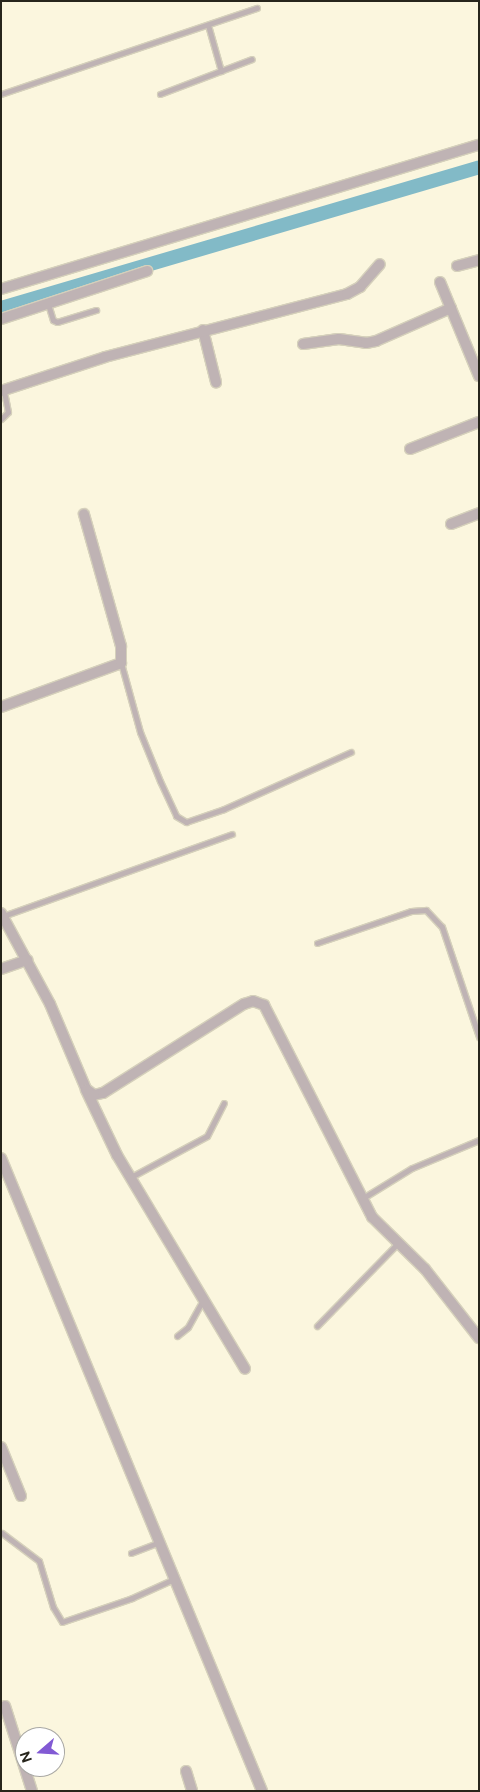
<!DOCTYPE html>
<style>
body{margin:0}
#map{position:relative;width:480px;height:1792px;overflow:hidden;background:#fbf6de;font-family:Figtree,sans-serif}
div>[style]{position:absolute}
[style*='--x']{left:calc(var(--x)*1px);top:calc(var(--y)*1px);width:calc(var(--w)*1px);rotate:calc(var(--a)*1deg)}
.canal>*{height:14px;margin:-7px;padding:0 7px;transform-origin:7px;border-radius:7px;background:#82bac7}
.roads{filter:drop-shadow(1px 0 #d5d0bb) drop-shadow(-1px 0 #d5d0bb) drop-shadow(0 1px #d5d0bb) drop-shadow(0 -1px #d5d0bb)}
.service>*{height:5px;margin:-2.5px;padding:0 2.5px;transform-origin:2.5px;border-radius:2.5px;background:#bfb3b4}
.minor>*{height:10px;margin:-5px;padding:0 5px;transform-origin:5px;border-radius:5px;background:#bfb3b4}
span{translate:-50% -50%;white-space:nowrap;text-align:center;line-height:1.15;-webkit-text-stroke:5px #fff;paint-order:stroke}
.frame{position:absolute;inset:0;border:2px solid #27251c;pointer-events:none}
.north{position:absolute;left:15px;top:1727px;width:50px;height:50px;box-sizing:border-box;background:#fff;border:1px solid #a9a8a4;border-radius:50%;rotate:251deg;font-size:14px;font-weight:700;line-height:20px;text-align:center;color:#27251c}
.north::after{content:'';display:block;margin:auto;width:18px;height:22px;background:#825ad4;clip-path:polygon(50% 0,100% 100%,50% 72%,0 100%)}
</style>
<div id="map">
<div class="canal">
<div style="--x:1;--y:308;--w:498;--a:-16.4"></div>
</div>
<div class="roads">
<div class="service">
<div style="--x:208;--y:25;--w:48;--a:74.2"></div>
<div style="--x:1;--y:94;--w:270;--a:-18.6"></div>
<div style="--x:160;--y:94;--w:98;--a:-20.8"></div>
<div style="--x:48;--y:304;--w:17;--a:73"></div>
<div style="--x:53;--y:320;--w:4;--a:27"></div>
<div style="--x:57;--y:322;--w:41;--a:-17.1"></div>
<div style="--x:1;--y:419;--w:10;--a:-45"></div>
<div style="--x:8;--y:412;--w:21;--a:-101"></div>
<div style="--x:121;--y:663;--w:72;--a:74.6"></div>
<div style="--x:140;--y:732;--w:53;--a:67.8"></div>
<div style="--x:160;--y:781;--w:38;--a:65"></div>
<div style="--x:176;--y:816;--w:12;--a:31"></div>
<div style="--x:186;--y:822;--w:40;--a:-18.9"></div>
<div style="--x:224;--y:809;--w:139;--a:-24.2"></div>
<div style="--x:3;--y:916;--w:243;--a:-19.7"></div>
<div style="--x:317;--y:943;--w:99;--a:-18.8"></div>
<div style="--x:411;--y:911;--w:15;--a:-4"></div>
<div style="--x:426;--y:910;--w:23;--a:47"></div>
<div style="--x:442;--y:927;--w:116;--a:71.4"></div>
<div style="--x:131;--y:1177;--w:86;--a:-28.3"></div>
<div style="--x:207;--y:1136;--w:37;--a:-63"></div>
<div style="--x:363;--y:1198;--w:57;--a:-31.5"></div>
<div style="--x:412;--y:1168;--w:73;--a:-22.7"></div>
<div style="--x:317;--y:1326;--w:117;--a:-45.7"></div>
<div style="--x:177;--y:1336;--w:14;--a:-39"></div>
<div style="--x:188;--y:1327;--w:33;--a:-61"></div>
<div style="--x:2;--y:1533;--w:46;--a:37.1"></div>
<div style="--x:39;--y:1561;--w:48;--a:73.1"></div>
<div style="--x:53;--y:1607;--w:17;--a:59"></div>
<div style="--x:62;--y:1622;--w:74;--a:-18.9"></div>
<div style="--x:132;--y:1598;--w:46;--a:-24.3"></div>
<div style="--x:131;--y:1553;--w:30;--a:-21"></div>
</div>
<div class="minor">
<div style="--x:457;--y:266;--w:23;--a:-15"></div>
<div style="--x:440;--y:282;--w:102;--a:67.5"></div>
<div style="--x:1;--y:289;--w:499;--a:-16.8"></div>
<div style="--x:1;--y:319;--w:154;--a:-18.2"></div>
<div style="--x:203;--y:330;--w:54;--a:76"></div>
<div style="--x:303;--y:344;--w:36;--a:-8"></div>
<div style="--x:339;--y:339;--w:27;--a:8"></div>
<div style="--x:366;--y:343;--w:10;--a:-11"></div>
<div style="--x:376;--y:341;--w:82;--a:-23.7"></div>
<div style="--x:1;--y:391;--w:109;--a:-18.1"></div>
<div style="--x:105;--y:357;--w:250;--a:-14.6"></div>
<div style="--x:347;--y:294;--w:15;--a:-28"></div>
<div style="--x:360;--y:287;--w:30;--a:-49"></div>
<div style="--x:410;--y:449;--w:74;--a:-21.4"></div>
<div style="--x:451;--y:524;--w:30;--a:-21"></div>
<div style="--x:1;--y:707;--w:128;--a:-20.1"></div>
<div style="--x:121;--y:663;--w:17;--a:-90"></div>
<div style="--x:121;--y:646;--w:137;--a:-105.7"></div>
<div style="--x:1;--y:913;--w:103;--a:61.7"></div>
<div style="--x:50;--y:1004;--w:92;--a:67"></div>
<div style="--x:86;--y:1089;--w:10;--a:37"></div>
<div style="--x:94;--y:1095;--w:9;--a:-13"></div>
<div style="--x:103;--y:1093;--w:167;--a:-32.3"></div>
<div style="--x:244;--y:1004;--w:9;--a:-18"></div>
<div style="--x:253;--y:1001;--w:12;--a:20"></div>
<div style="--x:264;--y:1005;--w:238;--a:63"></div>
<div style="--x:372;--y:1217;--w:74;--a:44.5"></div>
<div style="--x:425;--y:1269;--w:88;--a:52"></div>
<div style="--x:1;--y:969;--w:28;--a:-19"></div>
<div style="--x:86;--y:1090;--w:72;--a:64.5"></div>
<div style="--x:117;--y:1155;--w:249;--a:59.1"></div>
<div style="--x:1;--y:1158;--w:685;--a:67.59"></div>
<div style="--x:1;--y:1447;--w:53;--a:67.8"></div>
<div style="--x:5;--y:1706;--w:89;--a:72.4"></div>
<div style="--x:186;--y:1771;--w:21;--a:73"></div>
</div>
</div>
<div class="frame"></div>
<div class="north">N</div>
</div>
